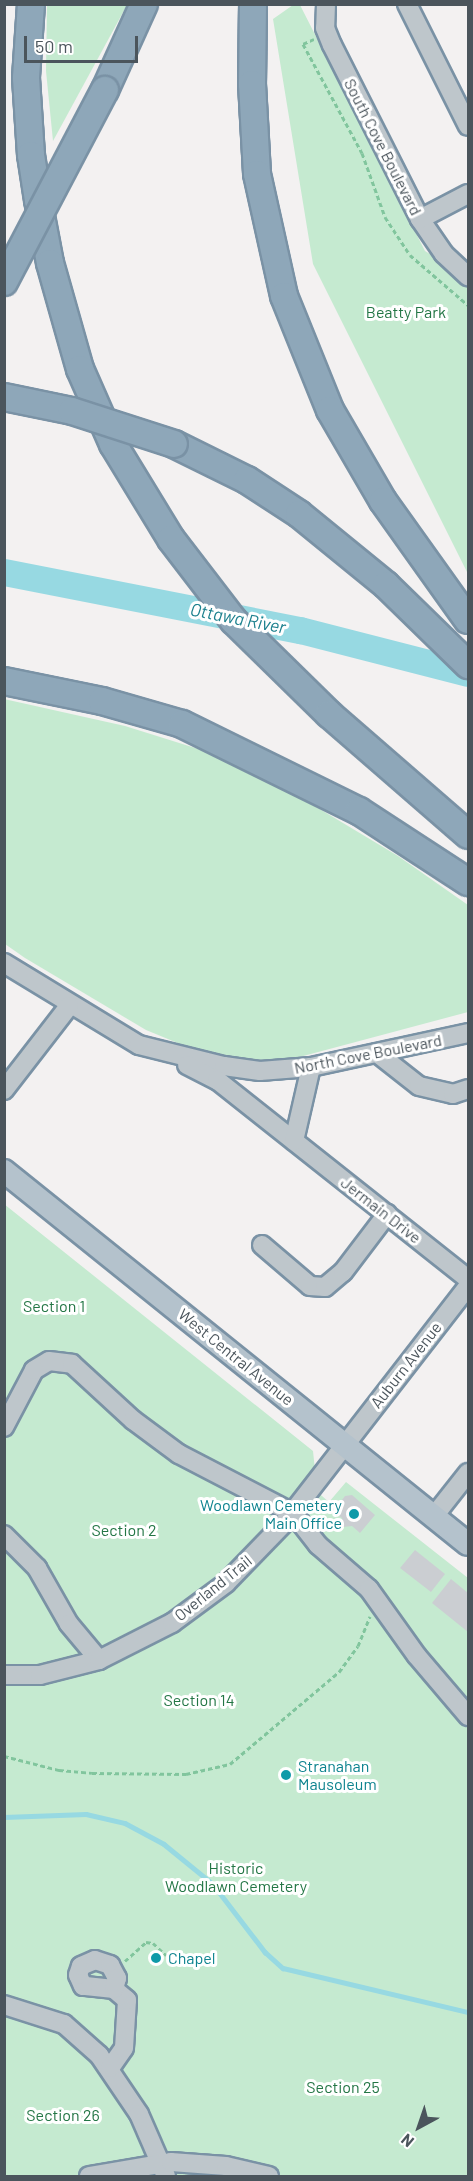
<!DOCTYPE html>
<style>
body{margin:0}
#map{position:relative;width:473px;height:2181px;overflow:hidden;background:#f3f1f1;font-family:Barlow,sans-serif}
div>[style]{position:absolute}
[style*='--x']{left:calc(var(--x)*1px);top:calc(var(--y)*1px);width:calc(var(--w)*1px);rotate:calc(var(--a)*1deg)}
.green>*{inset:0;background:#c5ead0}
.stream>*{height:4.5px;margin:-2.25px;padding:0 2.25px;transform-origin:2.25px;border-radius:2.25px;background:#97d9e2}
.river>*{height:27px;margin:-13.5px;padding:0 13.5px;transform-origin:13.5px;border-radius:13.5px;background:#97d9e2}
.building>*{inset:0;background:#cbced2}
.path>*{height:3px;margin-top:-1.5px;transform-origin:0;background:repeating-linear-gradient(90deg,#81c59d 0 4.5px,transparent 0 7.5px)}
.roads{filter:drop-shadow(2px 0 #7a92a5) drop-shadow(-2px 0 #7a92a5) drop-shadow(0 2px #7a92a5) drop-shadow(0 -2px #7a92a5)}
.minor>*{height:18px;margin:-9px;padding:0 9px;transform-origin:9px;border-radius:9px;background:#bec6cb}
.major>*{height:22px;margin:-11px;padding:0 11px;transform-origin:11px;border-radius:11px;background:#b4c2cc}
.highway>*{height:26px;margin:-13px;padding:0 13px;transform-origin:13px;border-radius:13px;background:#8ea7b9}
.bridges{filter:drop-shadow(2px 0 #7a92a5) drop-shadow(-2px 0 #7a92a5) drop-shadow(0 2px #7a92a5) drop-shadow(0 -2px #7a92a5)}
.highway-bridge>*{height:26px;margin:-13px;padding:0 13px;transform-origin:13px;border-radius:13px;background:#8ea7b9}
.dots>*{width:16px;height:16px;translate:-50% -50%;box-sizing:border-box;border:3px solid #fff;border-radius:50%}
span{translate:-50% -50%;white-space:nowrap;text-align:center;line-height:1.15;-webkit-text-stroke:6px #fff;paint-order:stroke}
.street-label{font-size:16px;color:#4b555c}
.park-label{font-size:16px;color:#237645}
.culture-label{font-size:16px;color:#0d838f}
.right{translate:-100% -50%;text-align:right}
.left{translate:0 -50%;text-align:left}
.water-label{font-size:18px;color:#1d818e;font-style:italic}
.frame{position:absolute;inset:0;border:6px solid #4b555c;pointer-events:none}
.north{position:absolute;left:389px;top:2097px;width:60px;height:60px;-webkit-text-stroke:4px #fff;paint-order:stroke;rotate:220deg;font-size:16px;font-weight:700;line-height:24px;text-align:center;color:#4b555c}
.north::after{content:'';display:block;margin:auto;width:21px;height:27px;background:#4b555c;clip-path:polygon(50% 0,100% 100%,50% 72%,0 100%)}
.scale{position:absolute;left:24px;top:36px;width:114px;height:27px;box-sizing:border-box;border:3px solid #4b555c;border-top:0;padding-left:8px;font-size:18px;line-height:21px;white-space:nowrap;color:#4b555c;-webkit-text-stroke:4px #fff;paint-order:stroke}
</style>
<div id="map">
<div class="green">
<div style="clip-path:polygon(47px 5px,127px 5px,53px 141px,46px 71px)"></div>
<div style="clip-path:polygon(293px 5px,300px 5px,425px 251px,468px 277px,468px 574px,313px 264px,273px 19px)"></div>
<div style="clip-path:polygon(4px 699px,125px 726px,208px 752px,308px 802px,398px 856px,468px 905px,468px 1012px,292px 1059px,263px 1061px,202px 1053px,146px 1030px,25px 958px,5px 944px)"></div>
<div style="clip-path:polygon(4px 1204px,313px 1451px,315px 1470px,308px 1484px,329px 1502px,346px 1482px,468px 1578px,468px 2176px,5px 2176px)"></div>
</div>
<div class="stream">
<div style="--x:4;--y:1817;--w:82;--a:-2.1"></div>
<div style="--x:86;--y:1814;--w:40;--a:13"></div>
<div style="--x:125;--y:1823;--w:44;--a:28.3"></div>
<div style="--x:164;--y:1844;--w:63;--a:39.2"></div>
<div style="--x:213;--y:1884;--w:86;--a:52.6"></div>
<div style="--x:265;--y:1952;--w:24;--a:42"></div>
<div style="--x:283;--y:1968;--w:190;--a:13.4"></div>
</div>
<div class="river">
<div style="--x:4;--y:572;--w:302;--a:11.1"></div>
<div style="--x:300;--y:630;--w:173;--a:14.4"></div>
</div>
<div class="building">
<div style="clip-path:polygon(352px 1495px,375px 1515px,360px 1533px,352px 1526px,343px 1527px,342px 1518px,333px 1512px,345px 1496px)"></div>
<div style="clip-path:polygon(415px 1550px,445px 1574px,431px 1592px,400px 1568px)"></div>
<div style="clip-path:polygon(451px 1579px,468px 1593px,468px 1632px,432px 1603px)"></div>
<div style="clip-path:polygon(290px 1772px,290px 1777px,282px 1778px,281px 1773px)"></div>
<div style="clip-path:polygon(156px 1950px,164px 1958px,156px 1966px,148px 1958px)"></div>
</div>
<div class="path">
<div style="--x:314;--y:39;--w:12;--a:156"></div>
<div style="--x:303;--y:44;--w:124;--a:61.6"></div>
<div style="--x:362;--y:153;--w:68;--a:70.2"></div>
<div style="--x:385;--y:217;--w:45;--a:56.7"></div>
<div style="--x:410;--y:255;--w:77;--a:40.8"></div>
<div style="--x:4;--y:1756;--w:57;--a:14.3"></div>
<div style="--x:59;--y:1770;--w:33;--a:5"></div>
<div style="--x:92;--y:1773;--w:94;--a:0.6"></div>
<div style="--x:186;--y:1774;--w:45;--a:-12.8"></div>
<div style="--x:230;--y:1764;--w:143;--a:-40.2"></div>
<div style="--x:339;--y:1672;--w:32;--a:-54"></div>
<div style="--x:358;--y:1646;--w:32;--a:-68"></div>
<div style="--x:125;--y:1961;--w:28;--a:-42"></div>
<div style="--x:146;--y:1942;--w:7;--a:8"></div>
<div style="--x:153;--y:1943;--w:18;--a:43"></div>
</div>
<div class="roads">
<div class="minor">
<div style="--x:326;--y:4;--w:24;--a:92"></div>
<div style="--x:325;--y:28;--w:18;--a:68"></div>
<div style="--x:332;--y:45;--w:195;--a:63.2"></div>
<div style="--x:420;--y:219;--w:42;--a:55.6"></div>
<div style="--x:444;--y:254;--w:33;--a:43"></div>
<div style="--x:407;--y:4;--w:136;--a:63.4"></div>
<div style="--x:420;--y:219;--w:54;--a:-27.5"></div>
<div style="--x:4;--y:963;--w:158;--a:31.3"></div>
<div style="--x:139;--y:1045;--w:88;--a:13.9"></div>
<div style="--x:224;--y:1066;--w:36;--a:8"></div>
<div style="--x:260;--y:1071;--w:51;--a:-4.5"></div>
<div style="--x:311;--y:1067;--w:161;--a:-12.2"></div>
<div style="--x:377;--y:1053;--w:53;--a:38.2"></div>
<div style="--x:419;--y:1086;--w:35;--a:13"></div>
<div style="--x:453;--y:1094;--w:16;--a:-18"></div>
<div style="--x:187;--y:1065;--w:34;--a:27"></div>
<div style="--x:217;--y:1080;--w:320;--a:38.4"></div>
<div style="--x:4;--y:1090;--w:106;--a:-52.3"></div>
<div style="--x:294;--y:1141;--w:76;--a:-77.1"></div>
<div style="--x:262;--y:1245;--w:63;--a:40.5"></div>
<div style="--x:310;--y:1286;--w:15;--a:4"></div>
<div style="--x:325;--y:1287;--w:23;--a:-40"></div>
<div style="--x:343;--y:1272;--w:73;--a:-52.8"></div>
<div style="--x:4;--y:1427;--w:64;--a:-62.2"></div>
<div style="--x:34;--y:1370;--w:17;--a:-31"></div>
<div style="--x:49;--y:1361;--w:23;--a:7"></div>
<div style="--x:72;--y:1364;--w:83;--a:42.6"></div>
<div style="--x:133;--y:1420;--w:57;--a:36.5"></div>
<div style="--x:179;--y:1454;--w:128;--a:27.4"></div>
<div style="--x:293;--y:1513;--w:41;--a:52"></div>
<div style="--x:318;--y:1545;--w:67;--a:40.8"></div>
<div style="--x:369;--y:1589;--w:82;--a:54.4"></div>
<div style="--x:417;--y:1656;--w:79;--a:49.6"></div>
<div style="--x:434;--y:1516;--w:55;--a:-51.7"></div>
<div style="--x:4;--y:1535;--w:47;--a:45"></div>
<div style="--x:37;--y:1568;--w:64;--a:60.3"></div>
<div style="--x:69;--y:1624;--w:47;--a:50.2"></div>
<div style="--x:4;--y:1675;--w:36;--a:0"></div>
<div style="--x:40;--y:1675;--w:61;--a:-14.3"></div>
<div style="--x:99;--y:1660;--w:82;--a:-26.9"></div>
<div style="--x:172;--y:1623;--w:67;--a:-36.5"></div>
<div style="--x:226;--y:1583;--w:86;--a:-45.9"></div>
<div style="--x:286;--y:1521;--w:297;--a:-52.2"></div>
<div style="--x:4;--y:2005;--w:63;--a:17.6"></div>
<div style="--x:64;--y:2024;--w:47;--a:41.5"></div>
<div style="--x:99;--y:2055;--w:71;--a:55.9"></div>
<div style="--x:139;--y:2114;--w:68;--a:66.5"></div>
<div style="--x:110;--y:2068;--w:24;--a:-55"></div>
<div style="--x:124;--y:2048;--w:48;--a:-86.4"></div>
<div style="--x:127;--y:2000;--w:17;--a:-140"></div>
<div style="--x:114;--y:1989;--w:31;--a:-174"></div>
<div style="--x:83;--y:1986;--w:12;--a:-114"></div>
<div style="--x:78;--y:1975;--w:9;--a:-72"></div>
<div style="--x:81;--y:1966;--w:15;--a:-23"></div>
<div style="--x:95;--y:1960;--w:16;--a:18"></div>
<div style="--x:110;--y:1965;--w:15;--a:62"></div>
<div style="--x:117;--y:1978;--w:11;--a:105"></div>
<div style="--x:89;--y:2176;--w:83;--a:-9.7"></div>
<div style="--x:171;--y:2162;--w:55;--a:4.2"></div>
<div style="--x:226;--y:2166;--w:44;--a:13.1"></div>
</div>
<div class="major">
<div style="--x:4;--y:1171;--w:595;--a:38.8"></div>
</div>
<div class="highway">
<div style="--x:31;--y:4;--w:74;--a:93.9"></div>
<div style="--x:26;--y:78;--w:77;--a:86.3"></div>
<div style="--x:31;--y:155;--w:46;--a:81.2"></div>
<div style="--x:38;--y:200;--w:64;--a:79.2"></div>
<div style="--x:50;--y:263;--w:110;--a:74.2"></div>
<div style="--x:80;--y:369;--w:82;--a:66.3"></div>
<div style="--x:113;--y:444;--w:111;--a:58.6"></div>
<div style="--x:171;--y:539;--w:103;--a:52.5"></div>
<div style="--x:234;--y:621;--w:133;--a:44.4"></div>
<div style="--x:329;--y:714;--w:184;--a:41"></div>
<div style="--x:253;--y:4;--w:80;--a:90.7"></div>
<div style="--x:252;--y:84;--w:90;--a:86.8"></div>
<div style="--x:257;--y:174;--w:125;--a:77.5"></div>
<div style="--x:284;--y:296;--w:123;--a:68"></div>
<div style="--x:330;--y:410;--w:105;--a:59.8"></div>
<div style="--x:383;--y:501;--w:146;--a:54.5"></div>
<div style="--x:105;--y:90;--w:94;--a:-65.6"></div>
<div style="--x:174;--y:444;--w:81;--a:26.3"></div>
<div style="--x:247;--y:480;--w:62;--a:33.2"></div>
<div style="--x:299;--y:514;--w:112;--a:39.2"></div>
<div style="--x:386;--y:585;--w:115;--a:44.3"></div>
<div style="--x:4;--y:681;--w:100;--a:11.5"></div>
<div style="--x:102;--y:701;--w:83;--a:16"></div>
<div style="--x:182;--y:724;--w:197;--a:26.2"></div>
<div style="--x:359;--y:811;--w:130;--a:33.1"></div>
</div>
</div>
<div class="bridges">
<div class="highway-bridge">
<div style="--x:4;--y:282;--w:217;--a:-62.3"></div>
<div style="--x:4;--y:397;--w:69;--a:11.6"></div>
<div style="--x:72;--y:411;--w:107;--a:17.9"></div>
</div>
</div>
<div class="dots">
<div style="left:354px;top:1514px;background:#0f9aa8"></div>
<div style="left:286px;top:1775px;background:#0f9aa8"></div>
<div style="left:156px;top:1958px;background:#0f9aa8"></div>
</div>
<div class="street-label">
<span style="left:383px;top:147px;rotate:63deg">South Cove Boulevard</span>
<span style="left:368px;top:1054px;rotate:-11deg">North Cove Boulevard</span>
<span style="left:381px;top:1210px;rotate:38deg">Jermain Drive</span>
<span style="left:236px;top:1357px;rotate:39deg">West Central Avenue</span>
<span style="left:406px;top:1365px;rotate:-52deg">Auburn Avenue</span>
<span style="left:213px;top:1588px;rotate:-39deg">Overland Trail</span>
</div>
<div class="park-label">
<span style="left:406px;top:312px">Beatty Park</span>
<span style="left:54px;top:1306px">Section 1</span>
<span style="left:124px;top:1530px">Section 2</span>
<span style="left:199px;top:1700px">Section 14</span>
<span style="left:236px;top:1877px">Historic<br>Woodlawn Cemetery</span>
<span style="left:343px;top:2087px">Section 25</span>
<span style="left:63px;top:2115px">Section 26</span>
</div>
<div class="culture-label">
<span class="right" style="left:342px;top:1514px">Woodlawn Cemetery<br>Main Office</span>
<span class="left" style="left:298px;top:1775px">Stranahan<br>Mausoleum</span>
<span class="left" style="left:168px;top:1958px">Chapel</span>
</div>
<div class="water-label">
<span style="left:238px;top:618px;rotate:11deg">Ottawa River</span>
</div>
<div class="frame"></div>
<div class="north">N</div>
<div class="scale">50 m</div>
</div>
